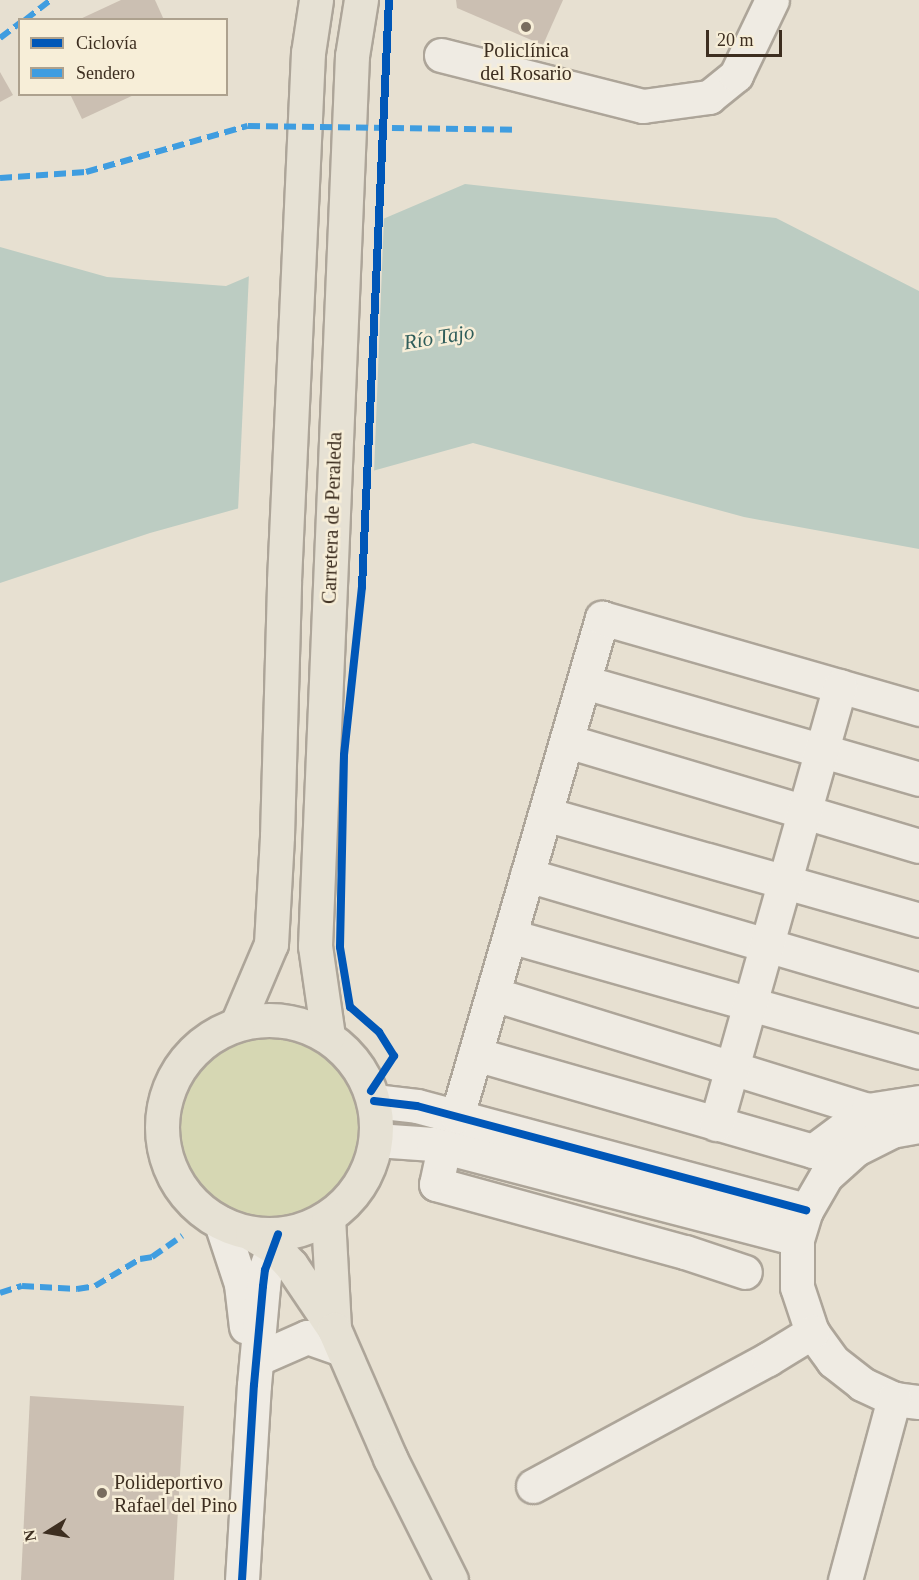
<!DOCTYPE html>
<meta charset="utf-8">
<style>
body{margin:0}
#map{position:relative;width:919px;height:1580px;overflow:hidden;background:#e7e0d1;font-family:"Times New Roman",serif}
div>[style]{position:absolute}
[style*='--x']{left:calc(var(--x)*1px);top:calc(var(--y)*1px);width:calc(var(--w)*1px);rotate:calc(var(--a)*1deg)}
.green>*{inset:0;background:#d6d7b3}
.round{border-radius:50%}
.water>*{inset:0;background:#bcccc2}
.pier>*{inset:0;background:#e7e0d1}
.building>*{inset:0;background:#cbbfb2}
.roads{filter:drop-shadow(2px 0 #ada599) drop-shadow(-2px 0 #ada599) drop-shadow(0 2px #ada599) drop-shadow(0 -2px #ada599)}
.minor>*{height:33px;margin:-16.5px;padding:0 16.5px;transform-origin:16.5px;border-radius:16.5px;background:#efebe3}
.major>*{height:33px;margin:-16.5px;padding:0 16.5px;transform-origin:16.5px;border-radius:16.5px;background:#e6e1d4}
.major>.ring{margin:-16.5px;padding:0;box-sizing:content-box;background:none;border:33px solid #e6e1d4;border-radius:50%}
.quiet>*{height:6px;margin-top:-3px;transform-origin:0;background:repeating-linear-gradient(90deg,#3f9de0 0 12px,transparent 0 18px)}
.cycleway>*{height:8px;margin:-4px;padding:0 4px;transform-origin:4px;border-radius:4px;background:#0057b8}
.dots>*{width:16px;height:16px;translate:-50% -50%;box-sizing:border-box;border:3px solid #f7eed8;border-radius:50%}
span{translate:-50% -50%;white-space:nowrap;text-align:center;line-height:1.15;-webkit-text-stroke:5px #f7eed8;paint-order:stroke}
.poi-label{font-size:20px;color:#3d2e20}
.left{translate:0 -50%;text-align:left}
.street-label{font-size:20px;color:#3d2e20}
.water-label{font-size:21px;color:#2f5d5a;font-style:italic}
.legend{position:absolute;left:18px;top:18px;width:210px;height:78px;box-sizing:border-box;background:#f7eed8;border:2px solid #ada18e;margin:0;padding:8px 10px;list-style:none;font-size:18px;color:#3d2e20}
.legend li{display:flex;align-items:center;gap:12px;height:30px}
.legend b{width:30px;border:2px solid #ada18e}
.north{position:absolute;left:18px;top:1502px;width:60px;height:60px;-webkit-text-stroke:4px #f7eed8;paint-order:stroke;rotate:259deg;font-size:16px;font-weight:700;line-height:24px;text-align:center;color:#3d2e20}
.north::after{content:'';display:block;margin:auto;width:21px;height:27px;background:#3d2e20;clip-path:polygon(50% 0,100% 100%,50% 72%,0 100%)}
.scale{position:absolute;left:706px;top:30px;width:76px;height:27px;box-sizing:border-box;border:3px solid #3d2e20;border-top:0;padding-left:8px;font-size:18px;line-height:21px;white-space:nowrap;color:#3d2e20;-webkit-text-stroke:4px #f7eed8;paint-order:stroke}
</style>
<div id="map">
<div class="green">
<div class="round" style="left:177px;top:1036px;width:182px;height:182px"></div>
</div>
<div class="water">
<div style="clip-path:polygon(465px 184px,776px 218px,919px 291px,919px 549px,744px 517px,473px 443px,150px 533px,0 583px,0 247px,107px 277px,226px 286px)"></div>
</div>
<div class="pier">
<div style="clip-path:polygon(384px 217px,374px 473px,238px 511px,249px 273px)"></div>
</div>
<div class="building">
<div style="clip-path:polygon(121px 0,155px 0,164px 20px,78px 20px)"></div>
<div style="clip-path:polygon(456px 0,563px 0,543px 45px,457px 8px)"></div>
<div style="clip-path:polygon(0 72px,13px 95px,0 102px)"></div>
<div style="clip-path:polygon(70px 94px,136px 94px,82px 119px)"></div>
<div style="clip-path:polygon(30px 1396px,184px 1406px,174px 1580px,21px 1580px)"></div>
</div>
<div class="roads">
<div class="minor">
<div style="--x:441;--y:55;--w:208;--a:14.2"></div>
<div style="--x:643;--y:106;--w:67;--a:-7.8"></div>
<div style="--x:709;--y:97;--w:35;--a:-39"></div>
<div style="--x:736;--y:75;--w:83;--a:-64.4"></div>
<div style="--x:584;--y:682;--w:349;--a:16.1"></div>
<div style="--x:567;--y:741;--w:367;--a:16.6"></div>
<div style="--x:545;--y:814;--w:389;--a:15.8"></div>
<div style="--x:527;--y:875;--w:409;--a:16.3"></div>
<div style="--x:510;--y:936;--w:425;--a:15.8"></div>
<div style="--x:493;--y:994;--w:393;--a:17.2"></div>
<div style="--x:475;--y:1054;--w:352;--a:16"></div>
<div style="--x:813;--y:1151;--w:69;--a:-36.7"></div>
<div style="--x:868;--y:1110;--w:52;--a:-8.9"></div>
<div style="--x:374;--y:1101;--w:43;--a:6.6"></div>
<div style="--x:417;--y:1106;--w:403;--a:15"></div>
<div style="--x:457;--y:1116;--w:519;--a:-73.77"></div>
<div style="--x:602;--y:618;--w:330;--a:16"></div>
<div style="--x:716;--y:1124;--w:455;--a:-74.2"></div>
<div style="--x:919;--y:1126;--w:27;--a:170"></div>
<div style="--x:892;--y:1131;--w:40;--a:153.4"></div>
<div style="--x:856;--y:1149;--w:40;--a:138"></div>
<div style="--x:826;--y:1176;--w:39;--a:120"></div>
<div style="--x:806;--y:1210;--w:30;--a:107"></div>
<div style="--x:797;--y:1239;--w:48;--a:90"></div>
<div style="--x:797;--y:1287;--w:47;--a:71.6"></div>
<div style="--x:812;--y:1332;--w:36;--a:54"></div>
<div style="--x:833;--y:1361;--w:37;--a:38"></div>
<div style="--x:862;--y:1384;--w:35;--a:25"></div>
<div style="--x:894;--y:1399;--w:25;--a:7"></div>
<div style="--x:376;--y:1140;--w:57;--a:4"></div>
<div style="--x:433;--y:1144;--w:376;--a:14.6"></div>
<div style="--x:444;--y:1147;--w:38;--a:102"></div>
<div style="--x:436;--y:1184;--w:258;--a:15.3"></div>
<div style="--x:685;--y:1252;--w:63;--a:18.4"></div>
<div style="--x:221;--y:1223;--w:64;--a:71.8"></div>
<div style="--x:241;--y:1284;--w:43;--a:83.4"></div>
<div style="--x:257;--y:1359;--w:55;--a:-23.7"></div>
<div style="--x:307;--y:1337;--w:37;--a:19"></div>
<div style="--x:533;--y:1486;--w:267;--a:-28.4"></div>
<div style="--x:768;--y:1359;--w:52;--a:-31.5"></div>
<div style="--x:242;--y:1580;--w:195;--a:-86.5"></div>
<div style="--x:254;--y:1385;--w:99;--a:-84.8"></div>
<div style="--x:263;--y:1286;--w:16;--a:-83"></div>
<div style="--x:265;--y:1270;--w:38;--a:-70"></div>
<div style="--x:845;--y:1580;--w:188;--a:-74.9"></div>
</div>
<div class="major">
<div class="ring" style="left:162px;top:1020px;width:181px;height:181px"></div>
<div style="--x:237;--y:1024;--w:87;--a:-67"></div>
<div style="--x:271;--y:944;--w:108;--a:-86.8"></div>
<div style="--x:277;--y:836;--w:255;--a:-88.4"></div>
<div style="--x:284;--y:581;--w:529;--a:-87.4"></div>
<div style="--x:308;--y:53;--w:54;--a:-81.4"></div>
<div style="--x:328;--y:1036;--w:91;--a:-98.2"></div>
<div style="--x:315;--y:946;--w:891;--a:-87.62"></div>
<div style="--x:352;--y:56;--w:57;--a:-80.9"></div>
<div style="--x:328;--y:1217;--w:112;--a:86.9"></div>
<div style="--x:252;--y:1234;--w:26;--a:31"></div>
<div style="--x:274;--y:1247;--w:25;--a:47"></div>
<div style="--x:291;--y:1265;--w:77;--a:56.1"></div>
<div style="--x:334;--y:1329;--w:141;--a:66.5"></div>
<div style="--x:390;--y:1458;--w:136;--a:63.4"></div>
</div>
</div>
<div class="quiet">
<div style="--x:25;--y:20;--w:33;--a:-38"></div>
<div style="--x:0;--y:38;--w:25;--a:-37"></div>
<div style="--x:0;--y:178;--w:86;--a:-4"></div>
<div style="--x:86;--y:172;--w:168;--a:-15.9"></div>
<div style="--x:248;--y:126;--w:270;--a:0.8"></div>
<div style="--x:0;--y:1293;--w:23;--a:-18"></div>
<div style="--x:22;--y:1286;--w:55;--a:3.1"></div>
<div style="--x:77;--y:1289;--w:18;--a:-9"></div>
<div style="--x:95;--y:1286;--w:52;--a:-31"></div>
<div style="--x:140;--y:1259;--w:12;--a:-9"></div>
<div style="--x:152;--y:1257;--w:37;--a:-35"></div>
</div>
<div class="cycleway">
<div style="--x:371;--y:1091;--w:42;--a:-56.7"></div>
<div style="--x:394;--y:1056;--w:28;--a:-122"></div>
<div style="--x:379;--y:1032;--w:38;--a:-139"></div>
<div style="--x:350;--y:1007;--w:61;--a:-99.5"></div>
<div style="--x:340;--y:947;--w:192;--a:-88.8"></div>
<div style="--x:344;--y:755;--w:169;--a:-83.9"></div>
<div style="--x:362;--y:587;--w:588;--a:-87.37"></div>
<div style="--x:374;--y:1101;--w:43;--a:6.6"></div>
<div style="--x:417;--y:1106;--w:403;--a:15"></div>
<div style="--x:242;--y:1580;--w:195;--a:-86.5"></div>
<div style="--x:254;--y:1385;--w:99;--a:-84.8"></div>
<div style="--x:263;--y:1286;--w:16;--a:-83"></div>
<div style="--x:265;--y:1270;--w:38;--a:-70"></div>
</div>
<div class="dots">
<div style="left:526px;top:27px;background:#786c5e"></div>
<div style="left:102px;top:1493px;background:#786c5e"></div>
</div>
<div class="poi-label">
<span style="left:526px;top:62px">Policlínica<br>del Rosario</span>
<span class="left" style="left:114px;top:1494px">Polideportivo<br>Rafael del Pino</span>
</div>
<div class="street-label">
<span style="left:332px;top:518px;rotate:-88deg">Carretera de Peraleda</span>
</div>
<div class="water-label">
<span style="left:439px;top:337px;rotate:-9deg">Río Tajo</span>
</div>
<ul class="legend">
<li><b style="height:8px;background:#0057b8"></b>Ciclovía</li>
<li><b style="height:8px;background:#3f9de0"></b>Sendero</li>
</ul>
<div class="north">N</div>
<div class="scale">20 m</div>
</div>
